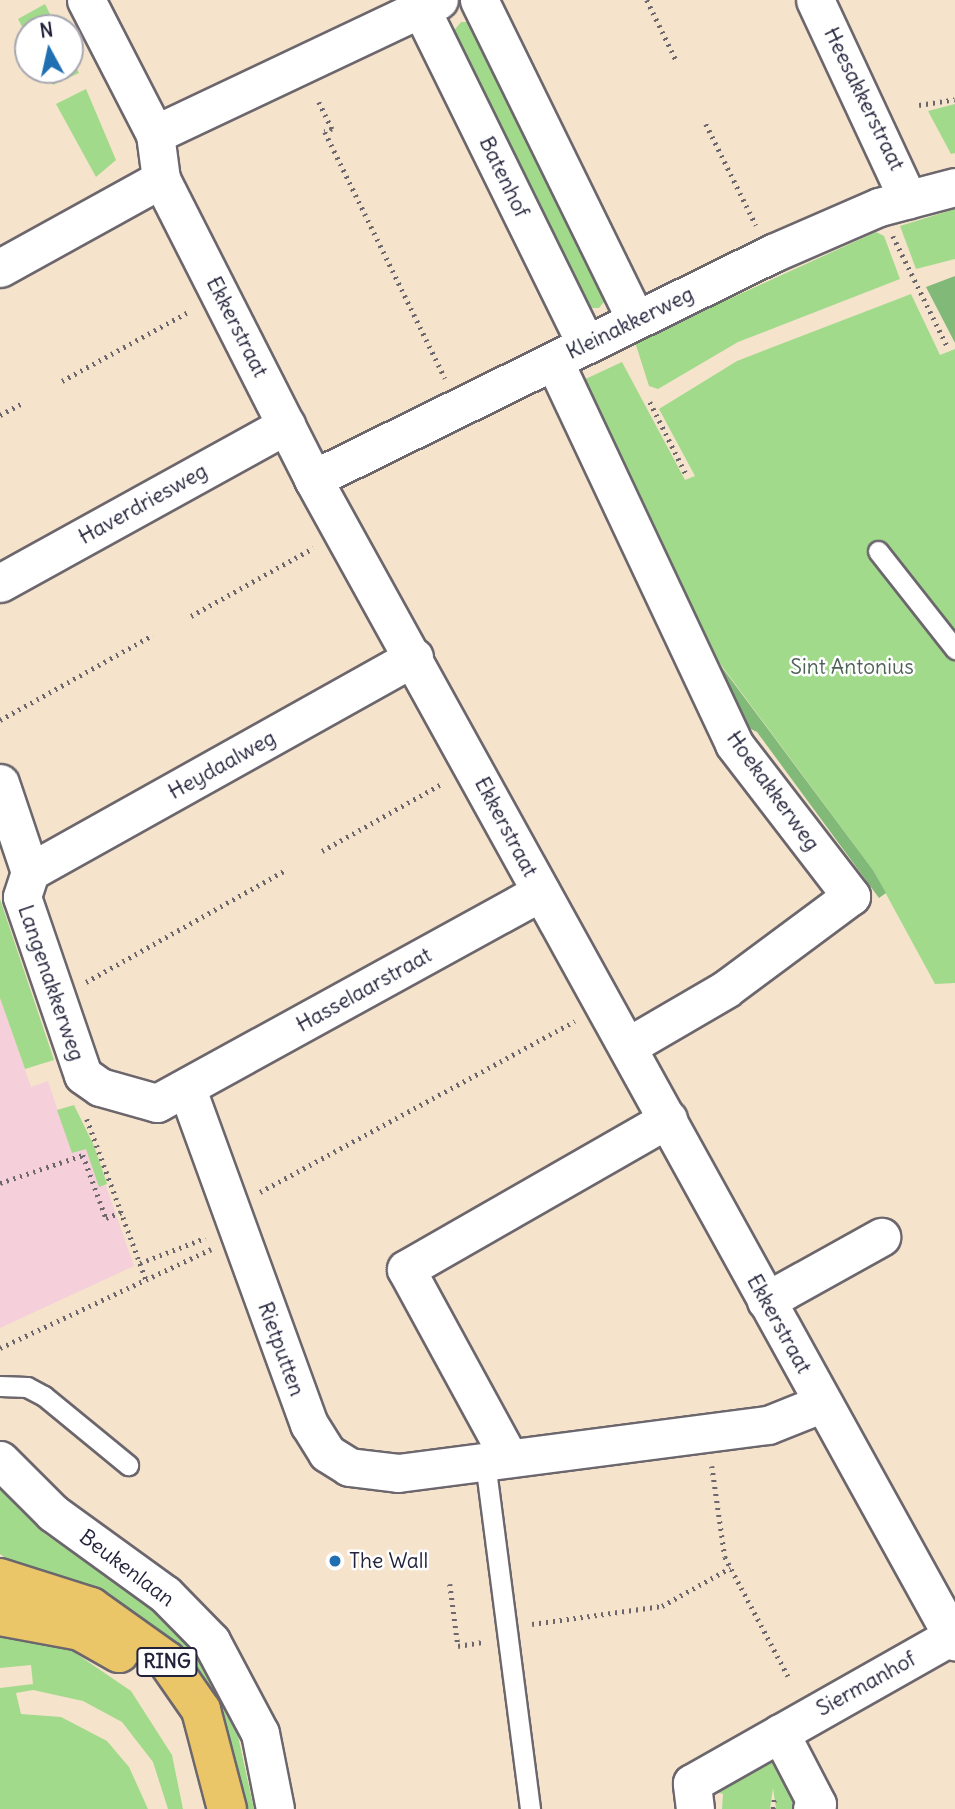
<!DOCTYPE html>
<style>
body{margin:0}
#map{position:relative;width:955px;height:1809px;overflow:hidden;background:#f5e3cb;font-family:Delius,sans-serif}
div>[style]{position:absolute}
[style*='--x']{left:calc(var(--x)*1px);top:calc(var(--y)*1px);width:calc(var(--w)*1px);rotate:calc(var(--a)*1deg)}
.built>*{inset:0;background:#f5cfda}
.green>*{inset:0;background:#a2da8c}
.forest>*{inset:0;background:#81ba78}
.path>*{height:4.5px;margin-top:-2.25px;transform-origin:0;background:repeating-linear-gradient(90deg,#6c666d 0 2px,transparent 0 7px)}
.roads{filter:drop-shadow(2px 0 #6c666d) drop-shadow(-2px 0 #6c666d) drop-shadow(0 2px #6c666d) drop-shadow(0 -2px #6c666d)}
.lane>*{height:19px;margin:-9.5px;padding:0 9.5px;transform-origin:9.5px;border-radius:9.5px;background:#fff}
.street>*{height:37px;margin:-18.5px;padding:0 18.5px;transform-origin:18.5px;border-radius:18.5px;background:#fff}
.primary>*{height:38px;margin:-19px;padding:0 19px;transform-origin:19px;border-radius:19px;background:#eac669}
.dots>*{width:19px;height:19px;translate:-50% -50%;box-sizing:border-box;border:4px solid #fff;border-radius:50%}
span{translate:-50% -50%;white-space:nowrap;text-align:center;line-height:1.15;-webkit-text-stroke:5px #fff;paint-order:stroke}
.shield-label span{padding:2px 5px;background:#fff;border:2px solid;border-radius:5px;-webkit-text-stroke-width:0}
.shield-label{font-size:19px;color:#22223b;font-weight:700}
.street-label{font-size:21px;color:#22223b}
.park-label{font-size:21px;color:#4f6257}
.poi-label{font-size:21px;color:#22223b}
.left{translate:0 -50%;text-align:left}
.north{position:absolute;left:14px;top:14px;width:70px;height:70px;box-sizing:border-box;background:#fff;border:2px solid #a7a7b1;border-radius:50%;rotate:352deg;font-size:19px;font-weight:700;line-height:28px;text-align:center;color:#22223b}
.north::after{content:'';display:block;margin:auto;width:24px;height:32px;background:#1f6fb2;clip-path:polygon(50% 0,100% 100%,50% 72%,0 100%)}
</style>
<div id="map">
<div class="built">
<div style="clip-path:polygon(0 998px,31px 1087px,48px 1081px,72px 1153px,92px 1146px,134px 1266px,0 1328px)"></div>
</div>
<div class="green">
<div style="clip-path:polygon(45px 4px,57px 28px,28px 28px,28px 38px,18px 19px)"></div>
<div style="clip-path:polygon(461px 22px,472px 22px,607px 298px,599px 308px,585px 308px,451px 34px)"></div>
<div style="clip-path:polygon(70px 55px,79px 73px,53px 85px,45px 70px,70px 70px)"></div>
<div style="clip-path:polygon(86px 89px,116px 160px,96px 177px,56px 104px)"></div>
<div style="clip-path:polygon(955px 104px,955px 153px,951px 154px,928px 111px)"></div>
<div style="clip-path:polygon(955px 209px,955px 259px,916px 269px,900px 226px)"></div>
<div style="clip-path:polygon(876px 232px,884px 236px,900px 279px,738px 342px,658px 389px,649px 386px,635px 342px)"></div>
<div style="clip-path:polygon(911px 294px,940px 355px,955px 349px,955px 983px,935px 984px,873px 870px,710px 650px,579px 382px,622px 362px,685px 480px,695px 476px,659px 409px,737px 361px)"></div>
<div style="clip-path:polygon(0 899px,54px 1060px,25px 1069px,0 998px)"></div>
<div style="clip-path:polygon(74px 1105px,94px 1146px,107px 1184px,99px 1187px,86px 1149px,72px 1153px,57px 1110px)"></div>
<div style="clip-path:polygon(0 1469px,13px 1486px,14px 1504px,45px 1534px,143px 1600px,185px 1639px,234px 1718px,254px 1809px,241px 1809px,221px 1722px,0 1554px)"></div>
<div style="clip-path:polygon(0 1633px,65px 1646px,131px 1691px,172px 1755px,183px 1809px,168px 1809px,153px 1762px,122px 1722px,83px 1701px,33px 1690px,16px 1693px,21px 1714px,61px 1717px,107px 1741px,129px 1767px,148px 1809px,0 1809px,0 1688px,33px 1684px,31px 1665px,0 1668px)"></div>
<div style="clip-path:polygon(774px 1757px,799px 1795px,795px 1809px,776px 1809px,773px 1788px,770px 1809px,722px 1809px,723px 1794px,706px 1789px)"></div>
</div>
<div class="forest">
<div style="clip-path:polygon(955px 276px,955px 343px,926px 287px)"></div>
<div style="clip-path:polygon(709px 650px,873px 870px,886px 893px,879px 898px,757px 732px,739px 723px)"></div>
</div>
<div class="path">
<div style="--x:647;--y:0;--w:67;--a:64.2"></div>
<div style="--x:319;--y:102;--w:30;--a:64"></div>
<div style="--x:332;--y:129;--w:8;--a:157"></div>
<div style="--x:325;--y:132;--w:274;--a:64"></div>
<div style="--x:919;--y:105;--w:36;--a:-9"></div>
<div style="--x:706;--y:124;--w:113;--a:63.7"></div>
<div style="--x:893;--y:236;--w:125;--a:63.8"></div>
<div style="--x:62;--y:381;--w:146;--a:-28.7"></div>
<div style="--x:650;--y:402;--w:83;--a:63.4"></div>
<div style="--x:0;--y:415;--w:26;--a:-28"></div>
<div style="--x:191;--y:616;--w:140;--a:-29.1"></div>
<div style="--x:0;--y:720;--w:175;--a:-29.1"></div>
<div style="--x:322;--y:851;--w:139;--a:-29.3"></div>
<div style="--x:86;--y:982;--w:227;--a:-29.3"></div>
<div style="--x:87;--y:1119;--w:171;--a:69.8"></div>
<div style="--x:0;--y:1183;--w:88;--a:-18.6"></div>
<div style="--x:83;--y:1155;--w:67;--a:69.9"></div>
<div style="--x:106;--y:1218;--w:17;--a:-21"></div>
<div style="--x:260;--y:1192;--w:358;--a:-28.5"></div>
<div style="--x:140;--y:1263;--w:70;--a:-21"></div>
<div style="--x:0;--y:1348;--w:233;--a:-25.1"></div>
<div style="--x:712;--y:1466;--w:92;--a:81.9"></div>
<div style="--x:725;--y:1557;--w:135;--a:62.1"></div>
<div style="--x:450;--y:1584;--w:63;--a:82.6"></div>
<div style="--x:458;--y:1646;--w:25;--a:-9"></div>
<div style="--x:532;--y:1624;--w:131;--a:-7.9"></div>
<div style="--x:662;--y:1606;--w:78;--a:-29.2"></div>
<div style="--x:773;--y:1809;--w:10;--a:-84"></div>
</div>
<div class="roads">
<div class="lane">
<div style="--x:878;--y:551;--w:125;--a:51.8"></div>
<div style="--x:0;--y:1386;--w:27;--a:2"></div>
<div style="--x:27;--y:1387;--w:19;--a:28"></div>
<div style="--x:44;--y:1396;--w:109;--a:39.4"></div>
<div style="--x:485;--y:1462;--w:350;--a:82.6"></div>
</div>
<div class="street">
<div style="--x:86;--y:0;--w:151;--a:62.8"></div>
<div style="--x:155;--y:134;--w:45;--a:82.4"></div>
<div style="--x:161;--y:179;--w:336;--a:63.1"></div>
<div style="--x:313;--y:479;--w:1328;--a:61.08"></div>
<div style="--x:479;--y:0;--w:356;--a:63.9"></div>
<div style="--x:815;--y:0;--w:220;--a:65"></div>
<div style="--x:421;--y:9;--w:374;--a:63.8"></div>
<div style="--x:155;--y:134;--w:314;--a:-25.3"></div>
<div style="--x:0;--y:268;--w:184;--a:-28.9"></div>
<div style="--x:554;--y:361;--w:423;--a:64.8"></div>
<div style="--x:734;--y:744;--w:192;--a:52.4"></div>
<div style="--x:851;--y:896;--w:156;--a:143.4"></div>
<div style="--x:726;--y:989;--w:113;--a:149.8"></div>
<div style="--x:313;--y:479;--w:513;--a:-26.17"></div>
<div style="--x:773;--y:253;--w:116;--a:-23.5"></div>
<div style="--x:879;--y:207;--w:79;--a:-14.7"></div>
<div style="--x:0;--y:583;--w:327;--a:-28.9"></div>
<div style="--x:414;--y:657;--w:440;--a:150.8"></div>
<div style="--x:30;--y:872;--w:26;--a:108"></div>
<div style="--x:22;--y:897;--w:188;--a:71.1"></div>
<div style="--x:83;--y:1075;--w:21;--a:35"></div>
<div style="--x:100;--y:1087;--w:59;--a:15.7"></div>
<div style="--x:157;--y:1103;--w:438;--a:-28.8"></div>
<div style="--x:0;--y:783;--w:94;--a:71.4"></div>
<div style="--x:187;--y:1089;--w:357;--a:70"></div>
<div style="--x:309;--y:1424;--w:34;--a:58"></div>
<div style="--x:327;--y:1453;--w:26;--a:32"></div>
<div style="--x:349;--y:1467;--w:49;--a:7"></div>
<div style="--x:398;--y:1473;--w:373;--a:-7.4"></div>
<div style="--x:768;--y:1425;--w:59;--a:-21.8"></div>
<div style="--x:766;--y:1301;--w:132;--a:-29.1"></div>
<div style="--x:509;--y:1458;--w:215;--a:-118.6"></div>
<div style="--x:406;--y:1269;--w:302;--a:-29.8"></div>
<div style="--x:0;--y:1460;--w:75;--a:45"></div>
<div style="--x:53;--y:1513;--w:138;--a:35.9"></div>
<div style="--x:165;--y:1594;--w:66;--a:45.6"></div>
<div style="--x:211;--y:1641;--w:104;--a:62"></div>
<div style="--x:260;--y:1733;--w:77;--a:78.8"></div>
<div style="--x:780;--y:1733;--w:80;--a:62.5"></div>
<div style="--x:817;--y:1804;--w:7;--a:135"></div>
<div style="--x:695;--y:1809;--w:26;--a:-97"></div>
<div style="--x:692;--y:1783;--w:299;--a:-29.5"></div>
</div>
<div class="primary">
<div style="--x:0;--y:1578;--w:96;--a:17.7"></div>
<div style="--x:91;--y:1607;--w:93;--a:35.4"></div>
<div style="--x:167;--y:1661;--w:60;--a:55.2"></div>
<div style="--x:201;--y:1710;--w:102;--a:75.3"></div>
<div style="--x:0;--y:1616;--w:81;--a:10.6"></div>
<div style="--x:80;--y:1631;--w:45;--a:29.4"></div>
</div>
</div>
<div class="dots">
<div style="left:335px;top:1561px;background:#1f6fb2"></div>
</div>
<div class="shield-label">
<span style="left:167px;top:1662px">RING</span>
</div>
<div class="street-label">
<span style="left:864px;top:99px;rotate:64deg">Heesakkerstraat</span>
<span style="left:504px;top:177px;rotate:64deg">Batenhof</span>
<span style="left:630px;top:323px;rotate:-26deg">Kleinakkerweg</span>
<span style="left:237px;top:327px;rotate:63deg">Ekkerstraat</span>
<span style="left:143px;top:504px;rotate:-29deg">Haverdriesweg</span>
<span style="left:222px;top:765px;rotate:-29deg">Heydaalweg</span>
<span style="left:773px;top:791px;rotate:54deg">Hoekakkerweg</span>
<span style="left:506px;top:827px;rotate:62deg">Ekkerstraat</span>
<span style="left:51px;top:983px;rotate:71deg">Langenakkerweg</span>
<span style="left:364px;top:990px;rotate:-29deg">Hasselaarstraat</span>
<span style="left:779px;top:1324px;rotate:61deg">Ekkerstraat</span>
<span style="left:281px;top:1349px;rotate:70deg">Rietputten</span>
<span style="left:127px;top:1568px;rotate:37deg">Beukenlaan</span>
<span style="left:866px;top:1684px;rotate:-29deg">Siermanhof</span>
</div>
<div class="park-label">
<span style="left:852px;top:667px">Sint Antonius</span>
</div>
<div class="poi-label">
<span class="left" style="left:349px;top:1561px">The Wall</span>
</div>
<div class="north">N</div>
</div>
